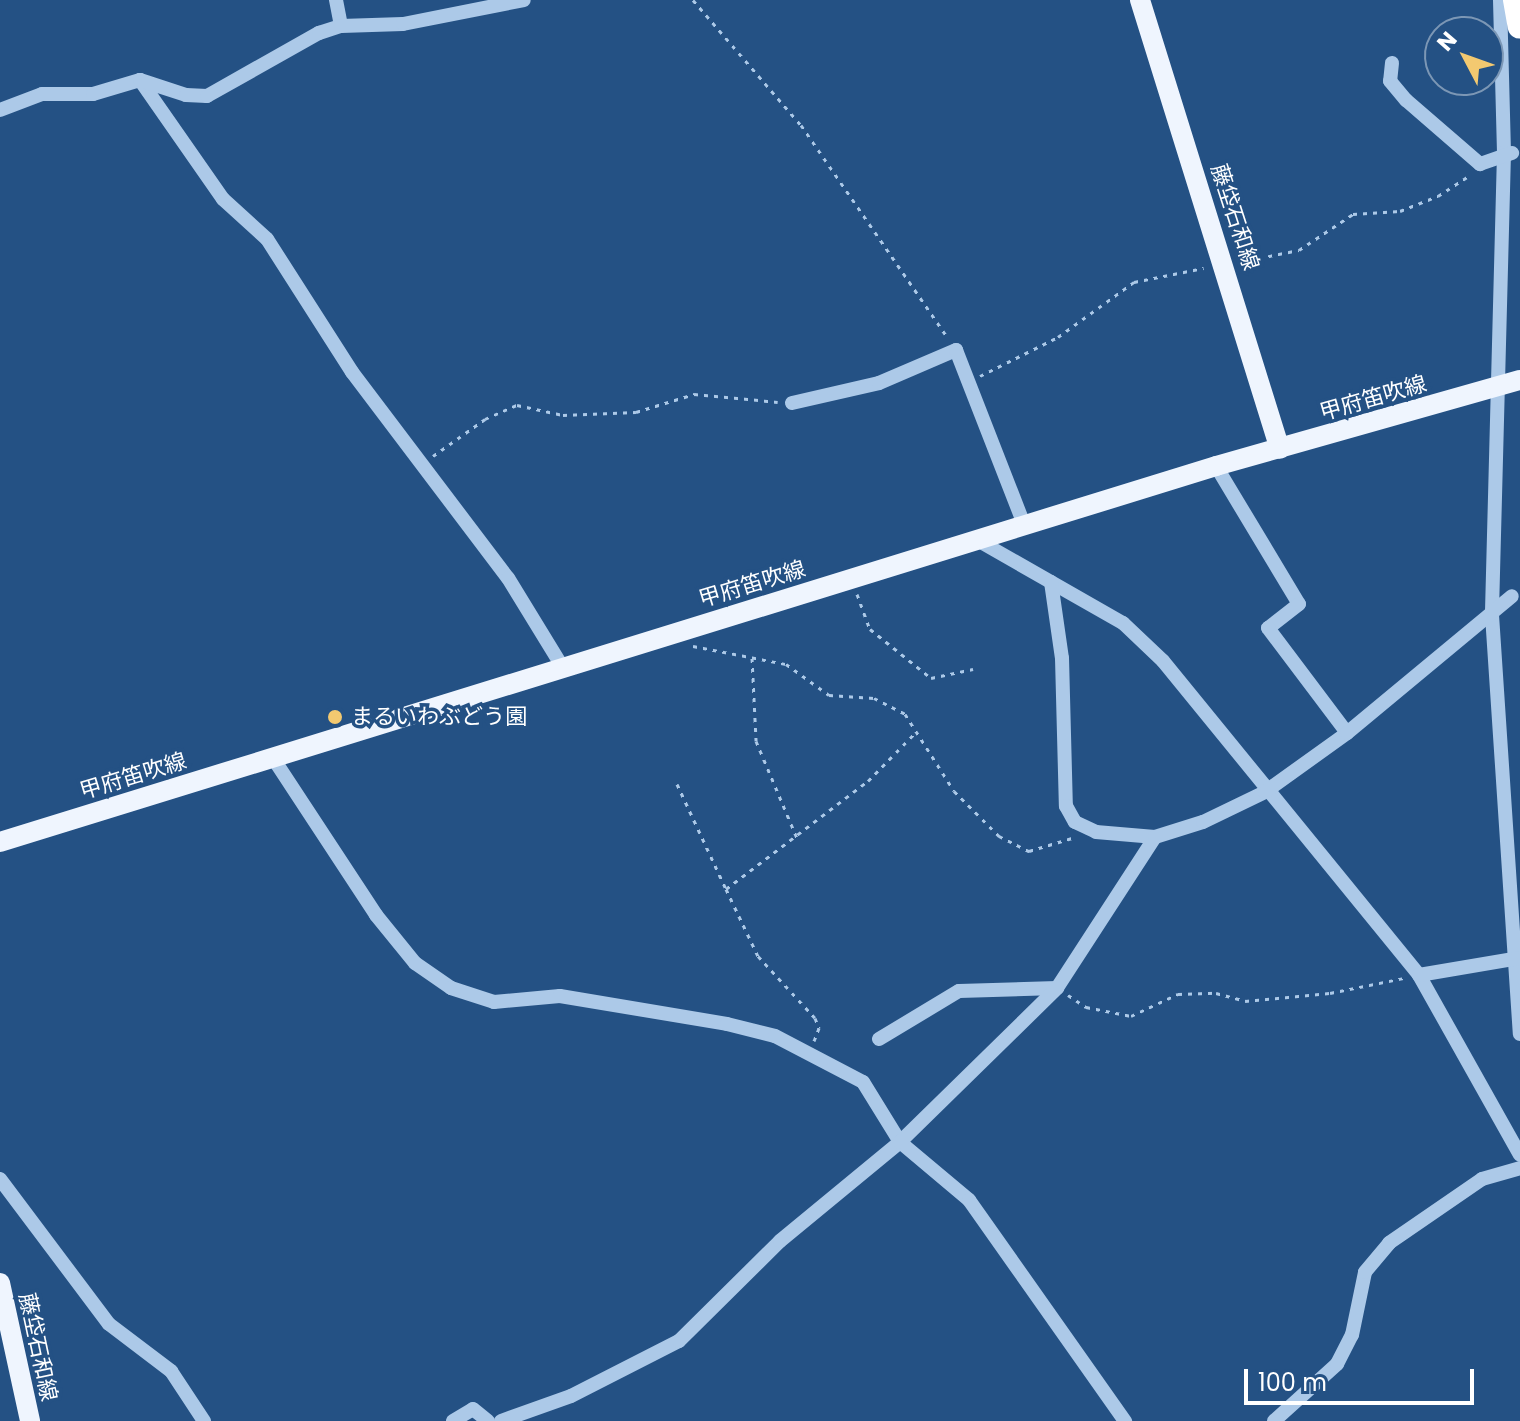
<!DOCTYPE html>
<meta charset="utf-8">
<style>
body{margin:0}
#map{position:relative;width:1520px;height:1421px;overflow:hidden;background:#245184;font-family:Poppins,"Noto Sans JP",sans-serif}
div>[style]{position:absolute}
[style*='--x']{left:calc(var(--x)*1px);top:calc(var(--y)*1px);width:calc(var(--w)*1px);rotate:calc(var(--a)*1deg)}
.path>*{height:3px;margin-top:-1.5px;transform-origin:0;background:repeating-linear-gradient(90deg,#acc9e8 0 4px,transparent 0 10px)}
.minor>*{height:14px;margin:-7px;padding:0 7px;transform-origin:7px;border-radius:7px;background:#acc9e8}
.major>*{height:20px;margin:-10px;padding:0 10px;transform-origin:10px;border-radius:10px;background:#eff5fe}
.highway>*{height:24px;margin:-12px;padding:0 12px;transform-origin:12px;border-radius:12px;background:#fff}
.dots>*{width:22px;height:22px;translate:-50% -50%;box-sizing:border-box;border:4px solid #245184;border-radius:50%}
span{translate:-50% -50%;white-space:nowrap;text-align:center;line-height:1.15;-webkit-text-stroke:7px #245184;paint-order:stroke}
.street-label{font-size:22px;color:#fff}
.poi-label{font-size:22px;color:#fff}
.left{translate:0 -50%;text-align:left}
.north{position:absolute;left:1424px;top:16px;width:80px;height:80px;box-sizing:border-box;background:#245184;border:2px solid #7c97b5;border-radius:50%;rotate:311deg;font-size:22px;font-weight:700;line-height:32px;text-align:center;color:#fff}
.north::after{content:'';display:block;margin:auto;width:28px;height:36px;background:#f3c970;clip-path:polygon(50% 0,100% 100%,50% 72%,0 100%)}
.scale{position:absolute;left:1244px;top:1369px;width:230px;height:36px;box-sizing:border-box;border:4px solid #fff;border-top:0;padding-left:10px;font-size:24px;line-height:28px;white-space:nowrap;color:#fff;-webkit-text-stroke:6px #245184;paint-order:stroke}
</style>
<div id="map">
<div class="path">
<div style="--x:693;--y:0;--w:165;--a:49.2"></div>
<div style="--x:801;--y:125;--w:257;--a:55.4"></div>
<div style="--x:1239;--y:262;--w:61;--a:-11.3"></div>
<div style="--x:1299;--y:250;--w:65;--a:-33.7"></div>
<div style="--x:1353;--y:214;--w:47;--a:-3.7"></div>
<div style="--x:1400;--y:211;--w:41;--a:-21.5"></div>
<div style="--x:1438;--y:196;--w:38;--a:-33"></div>
<div style="--x:980;--y:376;--w:87;--a:-26.6"></div>
<div style="--x:1058;--y:337;--w:94;--a:-35.9"></div>
<div style="--x:1134;--y:282;--w:71;--a:-11.3"></div>
<div style="--x:433;--y:456;--w:64;--a:-35.4"></div>
<div style="--x:485;--y:419;--w:35;--a:-24"></div>
<div style="--x:517;--y:405;--w:47;--a:12.3"></div>
<div style="--x:563;--y:415;--w:73;--a:-2.4"></div>
<div style="--x:636;--y:412;--w:61;--a:-17.2"></div>
<div style="--x:694;--y:394;--w:84;--a:5.4"></div>
<div style="--x:857;--y:594;--w:37;--a:70"></div>
<div style="--x:870;--y:629;--w:78;--a:38.8"></div>
<div style="--x:931;--y:678;--w:43;--a:-12.1"></div>
<div style="--x:693;--y:646;--w:95;--a:11"></div>
<div style="--x:786;--y:664;--w:53;--a:35.8"></div>
<div style="--x:829;--y:695;--w:45;--a:3.8"></div>
<div style="--x:874;--y:698;--w:35;--a:27"></div>
<div style="--x:905;--y:714;--w:91;--a:57.5"></div>
<div style="--x:954;--y:791;--w:64;--a:45"></div>
<div style="--x:999;--y:836;--w:34;--a:27"></div>
<div style="--x:1029;--y:851;--w:45;--a:-16.8"></div>
<div style="--x:752;--y:658;--w:83;--a:87.2"></div>
<div style="--x:756;--y:741;--w:105;--a:67.1"></div>
<div style="--x:677;--y:784;--w:116;--a:65"></div>
<div style="--x:726;--y:889;--w:178;--a:-37.3"></div>
<div style="--x:868;--y:781;--w:69;--a:-45.6"></div>
<div style="--x:726;--y:889;--w:74;--a:64.5"></div>
<div style="--x:758;--y:956;--w:84;--a:47.4"></div>
<div style="--x:815;--y:1018;--w:11;--a:68"></div>
<div style="--x:819;--y:1028;--w:14;--a:111"></div>
<div style="--x:1068;--y:995;--w:22;--a:34"></div>
<div style="--x:1086;--y:1007;--w:46;--a:11.3"></div>
<div style="--x:1131;--y:1016;--w:52;--a:-25.1"></div>
<div style="--x:1178;--y:994;--w:38;--a:-2"></div>
<div style="--x:1216;--y:993;--w:30;--a:15"></div>
<div style="--x:1245;--y:1001;--w:85;--a:-5.4"></div>
<div style="--x:1330;--y:993;--w:76;--a:-11.5"></div>
</div>
<div class="minor">
<div style="--x:336;--y:0;--w:26;--a:79"></div>
<div style="--x:1500;--y:0;--w:153;--a:88.5"></div>
<div style="--x:1504;--y:153;--w:462;--a:91.5"></div>
<div style="--x:1492;--y:615;--w:420;--a:86.2"></div>
<div style="--x:1392;--y:63;--w:18;--a:96"></div>
<div style="--x:1390;--y:81;--w:25;--a:50"></div>
<div style="--x:1406;--y:100;--w:98;--a:40.9"></div>
<div style="--x:1480;--y:164;--w:34;--a:-19"></div>
<div style="--x:140;--y:80;--w:145;--a:55.1"></div>
<div style="--x:223;--y:199;--w:59;--a:42.3"></div>
<div style="--x:267;--y:239;--w:158;--a:57.4"></div>
<div style="--x:352;--y:372;--w:258;--a:52.9"></div>
<div style="--x:508;--y:578;--w:103;--a:58.5"></div>
<div style="--x:0;--y:110;--w:45;--a:-20.9"></div>
<div style="--x:42;--y:94;--w:51;--a:0"></div>
<div style="--x:93;--y:94;--w:49;--a:-16.6"></div>
<div style="--x:140;--y:80;--w:48;--a:18.1"></div>
<div style="--x:186;--y:95;--w:21;--a:3"></div>
<div style="--x:207;--y:96;--w:129;--a:-29.4"></div>
<div style="--x:319;--y:33;--w:23;--a:-18"></div>
<div style="--x:341;--y:26;--w:62;--a:-1.8"></div>
<div style="--x:403;--y:24;--w:123;--a:-11.2"></div>
<div style="--x:792;--y:403;--w:89;--a:-12.9"></div>
<div style="--x:879;--y:383;--w:84;--a:-23.2"></div>
<div style="--x:956;--y:350;--w:190;--a:68.7"></div>
<div style="--x:1216;--y:466;--w:161;--a:59"></div>
<div style="--x:1299;--y:604;--w:39;--a:142"></div>
<div style="--x:1268;--y:628;--w:131;--a:53"></div>
<div style="--x:979;--y:541;--w:166;--a:29.7"></div>
<div style="--x:1123;--y:623;--w:55;--a:43.5"></div>
<div style="--x:1163;--y:661;--w:405;--a:50.8"></div>
<div style="--x:1419;--y:975;--w:206;--a:60.7"></div>
<div style="--x:1051;--y:582;--w:77;--a:81.8"></div>
<div style="--x:1062;--y:658;--w:148;--a:88.5"></div>
<div style="--x:1066;--y:806;--w:18;--a:61"></div>
<div style="--x:1075;--y:822;--w:23;--a:25"></div>
<div style="--x:1096;--y:832;--w:59;--a:4.8"></div>
<div style="--x:273;--y:758;--w:188;--a:56.7"></div>
<div style="--x:376;--y:915;--w:62;--a:50.9"></div>
<div style="--x:415;--y:963;--w:44;--a:34.8"></div>
<div style="--x:451;--y:988;--w:45;--a:18"></div>
<div style="--x:494;--y:1002;--w:66;--a:-5.2"></div>
<div style="--x:560;--y:996;--w:169;--a:9.5"></div>
<div style="--x:727;--y:1024;--w:49;--a:14"></div>
<div style="--x:775;--y:1036;--w:99;--a:27.6"></div>
<div style="--x:863;--y:1082;--w:70;--a:58.3"></div>
<div style="--x:900;--y:1142;--w:90;--a:40"></div>
<div style="--x:969;--y:1200;--w:271;--a:54.8"></div>
<div style="--x:1419;--y:975;--w:102;--a:-9.6"></div>
<div style="--x:879;--y:1039;--w:93;--a:-31"></div>
<div style="--x:959;--y:991;--w:98;--a:-1.8"></div>
<div style="--x:0;--y:1179;--w:181;--a:53.1"></div>
<div style="--x:109;--y:1324;--w:78;--a:37.2"></div>
<div style="--x:171;--y:1371;--w:60;--a:56.6"></div>
<div style="--x:453;--y:1421;--w:23;--a:-31"></div>
<div style="--x:473;--y:1409;--w:19;--a:39"></div>
<div style="--x:501;--y:1421;--w:74;--a:-19.7"></div>
<div style="--x:571;--y:1396;--w:121;--a:-27"></div>
<div style="--x:679;--y:1341;--w:142;--a:-44.7"></div>
<div style="--x:780;--y:1241;--w:156;--a:-39.5"></div>
<div style="--x:900;--y:1142;--w:220;--a:-44.4"></div>
<div style="--x:1057;--y:988;--w:180;--a:-57"></div>
<div style="--x:1155;--y:837;--w:50;--a:-17.4"></div>
<div style="--x:1203;--y:822;--w:69;--a:-25.8"></div>
<div style="--x:1265;--y:792;--w:101;--a:-35.7"></div>
<div style="--x:1347;--y:733;--w:214;--a:-39.7"></div>
<div style="--x:1274;--y:1421;--w:85;--a:-42.1"></div>
<div style="--x:1337;--y:1364;--w:33;--a:-63"></div>
<div style="--x:1352;--y:1335;--w:64;--a:-78.3"></div>
<div style="--x:1365;--y:1272;--w:38;--a:-50"></div>
<div style="--x:1389;--y:1243;--w:113;--a:-34.5"></div>
<div style="--x:1482;--y:1179;--w:40;--a:-16"></div>
</div>
<div class="major">
<div style="--x:1140;--y:0;--w:470;--a:72.7"></div>
<div style="--x:0;--y:842;--w:1273;--a:-17.18"></div>
<div style="--x:1216;--y:466;--w:316;--a:-15.8"></div>
<div style="--x:0;--y:1283;--w:141;--a:77.7"></div>
</div>
<div class="highway">
<div style="--x:1515;--y:0;--w:27;--a:80"></div>
</div>
<div class="dots">
<div style="left:335px;top:717px;background:#f3c970"></div>
</div>
<div class="street-label">
<span style="left:1235px;top:217px;rotate:72deg">藤垈石和線</span>
<span style="left:1373px;top:398px;rotate:-16deg">甲府笛吹線</span>
<span style="left:752px;top:584px;rotate:-17deg">甲府笛吹線</span>
<span style="left:133px;top:776px;rotate:-17deg">甲府笛吹線</span>
<span style="left:38px;top:1347px;rotate:78deg">藤垈石和線</span>
</div>
<div class="poi-label">
<span class="left" style="left:351px;top:717px">まるいわぶどう園</span>
</div>
<div class="north">N</div>
<div class="scale">100 m</div>
</div>
